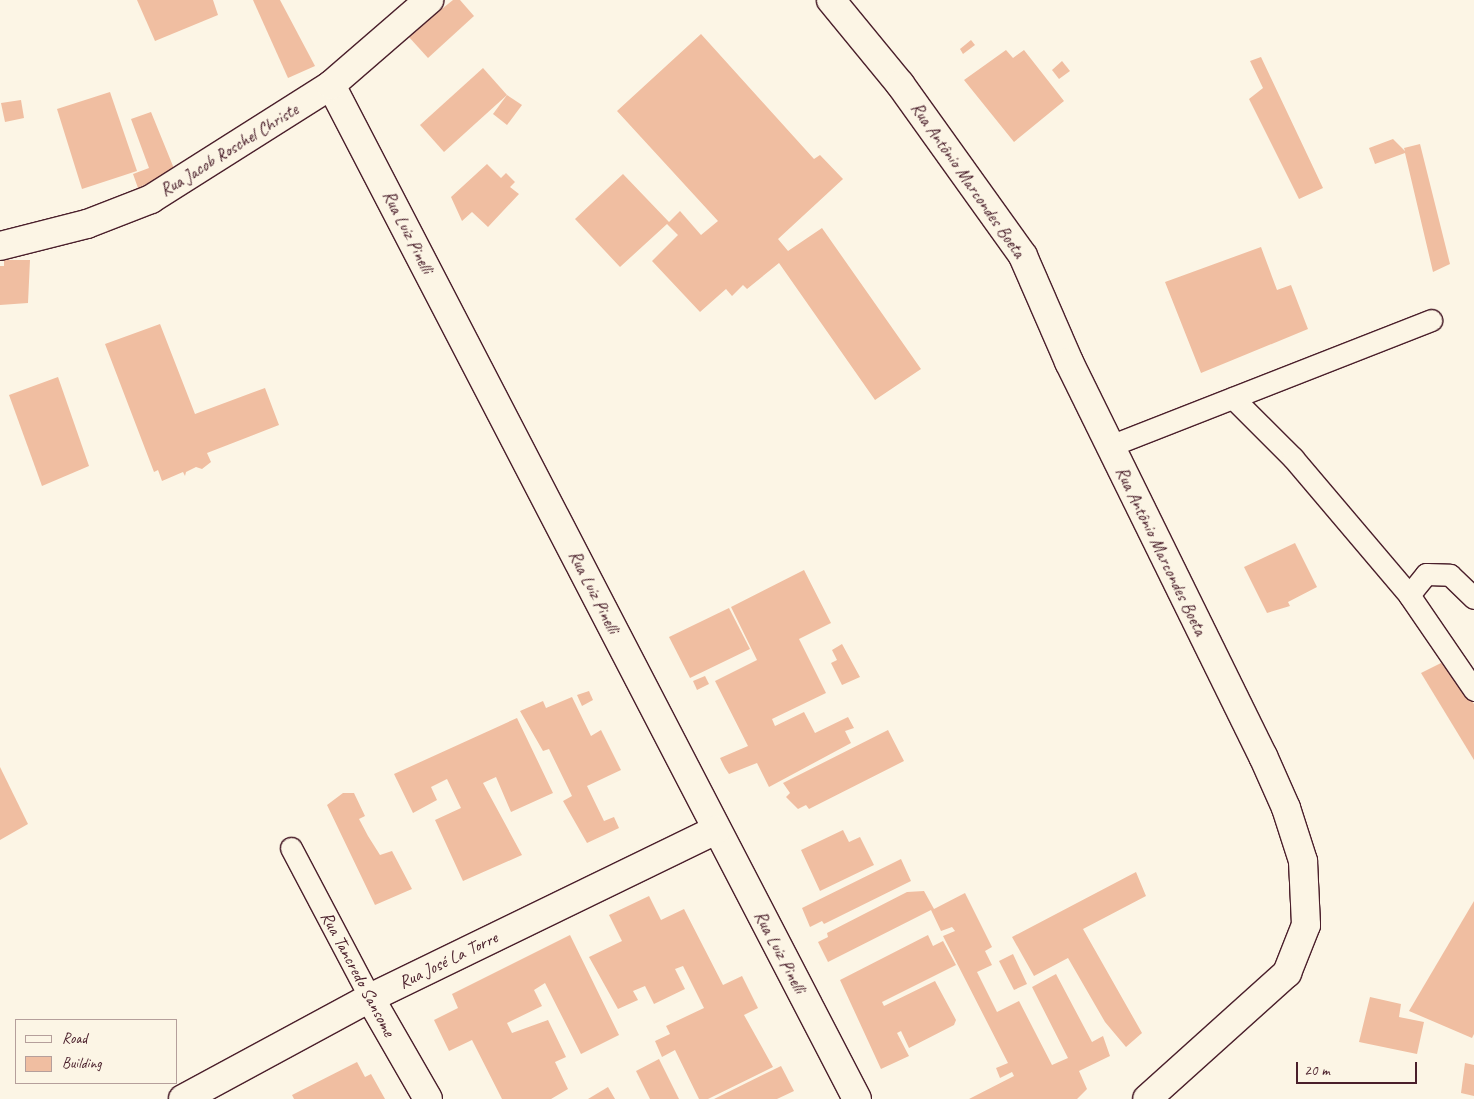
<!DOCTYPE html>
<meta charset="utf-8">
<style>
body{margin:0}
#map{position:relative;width:1474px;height:1099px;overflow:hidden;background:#fcf5e5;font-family:Caveat,sans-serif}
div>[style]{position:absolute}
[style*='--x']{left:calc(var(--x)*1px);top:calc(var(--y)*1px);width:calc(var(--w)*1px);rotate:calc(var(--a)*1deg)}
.building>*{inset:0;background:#f0bea1}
.roads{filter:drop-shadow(1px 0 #4a1f2b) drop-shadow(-1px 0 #4a1f2b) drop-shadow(0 1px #4a1f2b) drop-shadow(0 -1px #4a1f2b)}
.service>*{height:21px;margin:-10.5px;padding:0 10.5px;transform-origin:10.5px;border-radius:10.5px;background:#fcf5e5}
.minor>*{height:28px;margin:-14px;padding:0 14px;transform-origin:14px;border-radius:14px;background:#fcf5e5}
span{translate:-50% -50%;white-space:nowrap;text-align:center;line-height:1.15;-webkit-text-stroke:4px #fcf5e5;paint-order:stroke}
.street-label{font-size:18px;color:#4a1f2b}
.legend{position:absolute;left:15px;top:1019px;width:162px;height:65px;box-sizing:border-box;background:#fcf5e5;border:1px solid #b59f9b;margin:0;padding:6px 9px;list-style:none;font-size:15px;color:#4a1f2b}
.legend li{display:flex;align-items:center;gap:10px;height:25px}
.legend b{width:25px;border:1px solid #b59f9b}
.scale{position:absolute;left:1296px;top:1062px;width:121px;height:22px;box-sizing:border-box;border:2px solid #4a1f2b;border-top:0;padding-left:6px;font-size:15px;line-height:18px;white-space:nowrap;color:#4a1f2b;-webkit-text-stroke:4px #fcf5e5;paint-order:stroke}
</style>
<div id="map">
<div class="building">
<div style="clip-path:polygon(137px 0,213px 0,218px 15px,155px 41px)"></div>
<div style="clip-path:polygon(253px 0,280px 0,315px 66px,288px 78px)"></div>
<div style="clip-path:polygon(453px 0,460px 0,474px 16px,428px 58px,408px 36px)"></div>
<div style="clip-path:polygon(701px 34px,814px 159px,820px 155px,843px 179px,778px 239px,788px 251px,822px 228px,921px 369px,875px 400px,779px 263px,747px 289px,743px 285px,732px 296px,726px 289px,700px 312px,652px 261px,678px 235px,667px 224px,620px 267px,575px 219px,623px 174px,669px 222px,680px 211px,701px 235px,718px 221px,617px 111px)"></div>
<div style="clip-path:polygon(971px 40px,975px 45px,963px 54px,960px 49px)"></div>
<div style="clip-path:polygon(1006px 50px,1013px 58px,1024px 50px,1064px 101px,1014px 142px,964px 80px)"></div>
<div style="clip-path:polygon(1261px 57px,1323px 188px,1299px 199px,1249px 99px,1263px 88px,1250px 61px)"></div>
<div style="clip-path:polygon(1062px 61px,1070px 71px,1059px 79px,1052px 70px)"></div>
<div style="clip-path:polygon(483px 68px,507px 95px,444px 152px,420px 125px)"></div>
<div style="clip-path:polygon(110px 92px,137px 171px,82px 189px,57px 109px)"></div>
<div style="clip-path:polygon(507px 95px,522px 105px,507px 125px,493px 114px)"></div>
<div style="clip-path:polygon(21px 100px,24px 118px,5px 122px,1px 103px)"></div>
<div style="clip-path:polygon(151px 112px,175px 171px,138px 188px,133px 174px,149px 168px,131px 119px)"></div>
<div style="clip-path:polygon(1393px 139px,1405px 151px,1404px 148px,1420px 144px,1450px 264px,1433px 272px,1405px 153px,1375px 164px,1369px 148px)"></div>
<div style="clip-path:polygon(487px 164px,501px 178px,506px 173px,515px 182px,510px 187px,519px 194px,488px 227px,472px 212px,462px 221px,451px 197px)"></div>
<div style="clip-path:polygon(1261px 247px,1277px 290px,1291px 285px,1308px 329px,1201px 373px,1165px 282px)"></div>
<div style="clip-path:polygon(4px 260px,30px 260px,28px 303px,0 305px,0 266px,4px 266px)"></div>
<div style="clip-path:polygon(160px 324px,195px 414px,265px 388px,279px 425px,207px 453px,211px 462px,202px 469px,196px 467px,186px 472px,185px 476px,183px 472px,162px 481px,158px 470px,154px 472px,105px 344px)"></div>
<div style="clip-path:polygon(58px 377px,89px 466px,42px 486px,9px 395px)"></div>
<div style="clip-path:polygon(1295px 543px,1317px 587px,1288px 602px,1290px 606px,1267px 613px,1244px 567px)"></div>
<div style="clip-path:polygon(804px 570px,831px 623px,799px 639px,826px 693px,772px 719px,775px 726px,804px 712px,815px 733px,848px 717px,854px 728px,845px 731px,851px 743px,769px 787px,757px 763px,729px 774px,725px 768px,720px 758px,748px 746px,715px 681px,757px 660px,731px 607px)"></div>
<div style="clip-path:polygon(729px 608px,750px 649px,690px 678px,669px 637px)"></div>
<div style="clip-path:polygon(842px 644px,860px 677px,842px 685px,831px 663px,837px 660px,832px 650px)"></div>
<div style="clip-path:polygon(1445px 661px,1474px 704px,1474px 760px,1421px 673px)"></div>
<div style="clip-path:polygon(705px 676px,709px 684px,697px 690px,693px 681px)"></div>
<div style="clip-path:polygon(589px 691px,593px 700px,582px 706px,577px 695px)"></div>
<div style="clip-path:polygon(572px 697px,591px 736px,601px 730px,621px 770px,587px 786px,604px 821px,614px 817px,619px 828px,587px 843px,563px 801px,572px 796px,549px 749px,543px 751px,520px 711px,543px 701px,546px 708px)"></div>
<div style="clip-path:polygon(517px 718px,553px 793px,511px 812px,496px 777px,483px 783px,522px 855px,463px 881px,435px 820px,461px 808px,447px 779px,431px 787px,437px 800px,413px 813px,394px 774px)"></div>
<div style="clip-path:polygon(888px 730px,904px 761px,809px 809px,806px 805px,798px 809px,786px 797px,790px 793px,783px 783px)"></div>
<div style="clip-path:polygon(0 767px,28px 824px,0 840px)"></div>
<div style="clip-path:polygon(343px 793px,354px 793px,365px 816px,359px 819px,368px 836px,380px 855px,392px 851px,412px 889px,375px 905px,327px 805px)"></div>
<div style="clip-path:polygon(843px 830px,849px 842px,860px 837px,874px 865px,820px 891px,801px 850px)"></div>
<div style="clip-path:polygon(901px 859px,911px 881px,824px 924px,822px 921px,810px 927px,802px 908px)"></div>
<div style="clip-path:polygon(1136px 872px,1146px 896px,1083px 929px,1142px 1033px,1126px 1047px,1105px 1022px,1068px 958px,1034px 976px,1012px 937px)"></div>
<div style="clip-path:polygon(924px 891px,934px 909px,965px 893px,992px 947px,985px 951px,992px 965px,977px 972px,997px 1012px,1019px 1001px,1052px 1065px,1068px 1058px,1032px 987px,1056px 974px,1092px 1042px,1103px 1036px,1110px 1056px,1079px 1071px,1087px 1089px,1077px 1099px,969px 1099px,1014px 1076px,1012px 1072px,1000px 1078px,996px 1068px,1008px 1063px,943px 936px,955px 931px,952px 927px,941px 931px,931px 910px,828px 962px,818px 942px,828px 937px,827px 933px,907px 892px)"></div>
<div style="clip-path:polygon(649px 896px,661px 920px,684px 909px,723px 985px,742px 976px,758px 1008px,744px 1015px,773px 1067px,708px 1099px,699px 1099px,675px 1050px,662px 1057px,655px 1041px,670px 1034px,666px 1026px,704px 1008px,683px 966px,675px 969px,685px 989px,654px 1004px,645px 986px,633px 991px,638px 1000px,618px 1009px,589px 957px,622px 941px,609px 915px)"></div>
<div style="clip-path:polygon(1474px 901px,1474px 1034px,1472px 1038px,1409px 1011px)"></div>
<div style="clip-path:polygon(570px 935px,619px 1035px,581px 1054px,545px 983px,534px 990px,542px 1006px,507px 1023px,512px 1033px,548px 1020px,566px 1057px,555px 1062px,568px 1089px,551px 1099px,502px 1099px,472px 1040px,449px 1051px,434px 1020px,458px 1008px,452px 994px)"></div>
<div style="clip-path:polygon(928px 935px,933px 946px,943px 941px,956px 965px,882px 1002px,884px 1006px,935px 981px,956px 1020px,954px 1025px,909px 1048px,901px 1031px,897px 1033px,909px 1056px,881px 1069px,840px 980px)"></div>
<div style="clip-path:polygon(1013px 954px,1027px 984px,1014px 990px,999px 961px)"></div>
<div style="clip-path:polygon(1370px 997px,1401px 1004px,1399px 1017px,1424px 1022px,1417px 1054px,1359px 1042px)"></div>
<div style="clip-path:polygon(659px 1059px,679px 1099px,650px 1099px,636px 1071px)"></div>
<div style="clip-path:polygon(357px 1062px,365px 1077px,371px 1074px,385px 1099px,294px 1099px,292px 1095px)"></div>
<div style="clip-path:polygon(1465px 1063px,1474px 1065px,1474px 1096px,1461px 1093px)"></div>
<div style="clip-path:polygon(781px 1066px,794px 1091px,777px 1099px,714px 1099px)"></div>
<div style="clip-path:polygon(608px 1087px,615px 1099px,588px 1099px)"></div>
</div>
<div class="roads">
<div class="service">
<div style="--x:1233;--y:398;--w:85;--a:45"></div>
<div style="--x:1293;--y:458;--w:180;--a:49.7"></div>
<div style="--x:1409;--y:595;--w:115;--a:55.6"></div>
<div style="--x:1110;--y:446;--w:345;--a:-21.4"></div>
<div style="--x:1409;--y:595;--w:27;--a:-51"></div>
<div style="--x:1426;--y:574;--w:24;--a:2"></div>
<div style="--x:1450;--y:575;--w:33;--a:44"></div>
<div style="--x:291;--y:848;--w:170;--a:62.2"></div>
</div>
<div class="minor">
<div style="--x:831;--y:0;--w:109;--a:50.6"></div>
<div style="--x:900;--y:84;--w:211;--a:54.4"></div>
<div style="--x:1023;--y:256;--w:116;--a:66.5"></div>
<div style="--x:1069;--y:362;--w:439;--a:63.8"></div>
<div style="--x:1263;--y:756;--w:57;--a:66.1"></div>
<div style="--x:1286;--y:808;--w:56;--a:72.2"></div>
<div style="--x:1303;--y:861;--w:64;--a:87.3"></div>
<div style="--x:1306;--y:925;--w:52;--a:111.6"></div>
<div style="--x:1287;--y:973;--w:188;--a:138"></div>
<div style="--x:331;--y:85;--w:1142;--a:62.58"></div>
<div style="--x:0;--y:246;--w:90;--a:-14.2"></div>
<div style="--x:87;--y:224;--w:69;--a:-21.3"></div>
<div style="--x:151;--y:199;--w:213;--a:-32.3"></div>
<div style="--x:331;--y:85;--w:130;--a:-40.9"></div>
<div style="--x:370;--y:998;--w:116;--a:60.1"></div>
<div style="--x:183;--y:1099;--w:213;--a:-28.4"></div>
<div style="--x:370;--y:998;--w:385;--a:-25.9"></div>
</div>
</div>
<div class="street-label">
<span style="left:229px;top:150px;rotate:-32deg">Rua Jacob Roschel Christe</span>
<span style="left:968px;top:180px;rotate:55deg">Rua Antônio Marcondes Boeta</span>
<span style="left:408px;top:232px;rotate:63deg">Rua Luiz Pinelli</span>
<span style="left:1161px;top:551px;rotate:64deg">Rua Antônio Marcondes Boeta</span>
<span style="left:594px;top:592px;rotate:63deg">Rua Luiz Pinelli</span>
<span style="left:780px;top:952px;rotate:62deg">Rua Luiz Pinelli</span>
<span style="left:448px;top:960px;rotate:-26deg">Rua José La Torre</span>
<span style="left:358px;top:974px;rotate:62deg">Rua Tancredo Sansome</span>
</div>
<ul class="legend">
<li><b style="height:6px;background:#fcf5e5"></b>Road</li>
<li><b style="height:14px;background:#f0bea1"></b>Building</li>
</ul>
<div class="scale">20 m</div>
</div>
